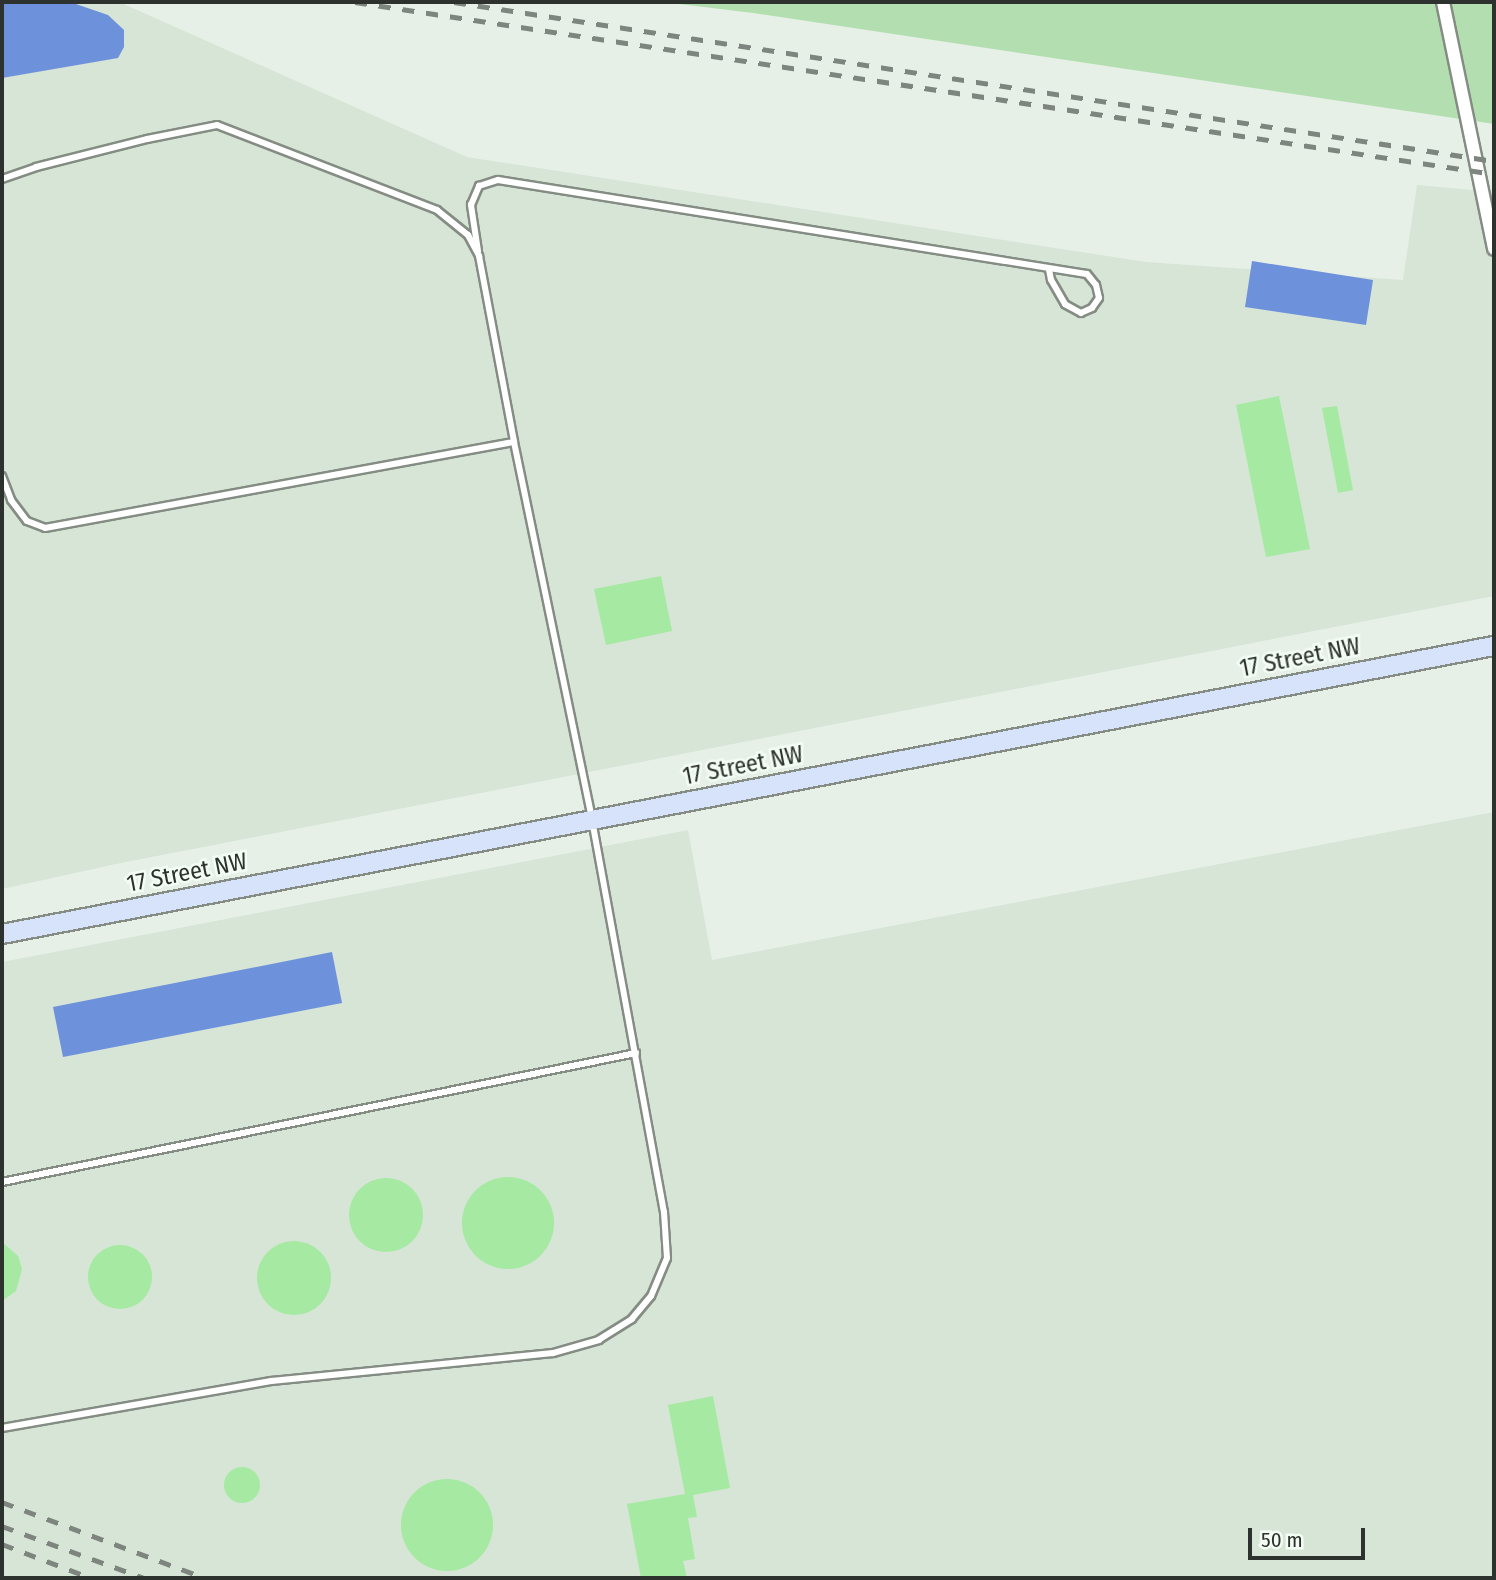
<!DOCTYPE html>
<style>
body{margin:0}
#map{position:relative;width:1496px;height:1580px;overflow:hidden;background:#e7f0e7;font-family:"Fira Sans Condensed",sans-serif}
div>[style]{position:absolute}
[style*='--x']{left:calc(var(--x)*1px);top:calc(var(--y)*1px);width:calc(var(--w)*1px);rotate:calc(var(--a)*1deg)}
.built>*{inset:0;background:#d6e5d5}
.green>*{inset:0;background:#b3deb0}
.water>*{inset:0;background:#6e91dc}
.building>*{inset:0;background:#a5e9a2}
.round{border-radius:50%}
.roads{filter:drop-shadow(2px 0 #848c84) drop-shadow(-2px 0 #848c84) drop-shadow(0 2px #848c84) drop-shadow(0 -2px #848c84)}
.lane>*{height:6px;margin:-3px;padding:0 3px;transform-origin:3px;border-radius:3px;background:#fff}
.street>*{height:12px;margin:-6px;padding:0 6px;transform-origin:6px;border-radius:6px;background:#fff}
.secondary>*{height:18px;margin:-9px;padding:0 9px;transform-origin:9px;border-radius:9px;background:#d7e3fb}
.rail>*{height:4.5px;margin-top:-2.25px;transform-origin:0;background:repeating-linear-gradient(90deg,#7e847e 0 12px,transparent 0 24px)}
span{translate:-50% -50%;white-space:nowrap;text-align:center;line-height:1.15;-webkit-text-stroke:5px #f4fdf4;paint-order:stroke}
.street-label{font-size:24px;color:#2e322e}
.frame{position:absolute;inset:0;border:4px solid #2e322e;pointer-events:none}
.scale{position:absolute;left:1248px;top:1528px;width:117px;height:32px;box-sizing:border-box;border:4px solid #2e322e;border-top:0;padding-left:9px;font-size:21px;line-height:24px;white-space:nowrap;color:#2e322e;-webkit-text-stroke:5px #f4fdf4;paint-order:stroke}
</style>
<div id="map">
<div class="built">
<div style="clip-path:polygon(2px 2px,119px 2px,467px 157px,1146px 262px,1403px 280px,1417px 185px,1494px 192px,1494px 596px,116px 864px,2px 889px)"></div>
<div style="clip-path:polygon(1494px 812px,1494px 1578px,2px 1578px,2px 962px,688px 830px,712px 960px)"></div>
</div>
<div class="green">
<div style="clip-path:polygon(663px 2px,1494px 2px,1494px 124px,753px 13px)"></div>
</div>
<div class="water">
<div style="clip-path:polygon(2px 2px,70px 2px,108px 15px,124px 30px,124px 47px,118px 58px,2px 78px)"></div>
<div style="clip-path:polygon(1252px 261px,1373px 280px,1366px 325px,1245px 307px)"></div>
<div style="clip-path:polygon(332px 952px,342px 1003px,63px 1057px,53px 1007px)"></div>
</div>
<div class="building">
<div style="clip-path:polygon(1279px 396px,1310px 549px,1266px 557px,1236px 405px)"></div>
<div style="clip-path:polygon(1337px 406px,1353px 490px,1338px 493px,1322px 408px)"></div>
<div style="clip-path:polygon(661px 576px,672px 631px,606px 645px,594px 589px)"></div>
<div class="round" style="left:462px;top:1177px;width:92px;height:92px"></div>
<div class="round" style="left:349px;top:1178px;width:74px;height:74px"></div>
<div class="round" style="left:257px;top:1241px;width:74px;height:74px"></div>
<div style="clip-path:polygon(2px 1242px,18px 1256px,22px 1269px,16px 1291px,2px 1301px)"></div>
<div class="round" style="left:88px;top:1245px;width:64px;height:64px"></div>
<div style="clip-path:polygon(713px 1396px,730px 1488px,693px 1495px,697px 1517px,688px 1518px,695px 1559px,683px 1561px,687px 1578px,641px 1578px,627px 1504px,685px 1494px,668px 1405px)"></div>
<div class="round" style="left:224px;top:1467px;width:36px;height:36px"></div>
<div class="round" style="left:401px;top:1479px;width:92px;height:92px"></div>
</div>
<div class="roads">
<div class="lane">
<div style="--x:2;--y:179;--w:36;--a:-19"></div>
<div style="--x:36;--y:167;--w:114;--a:-14.2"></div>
<div style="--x:147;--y:139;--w:71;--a:-11.3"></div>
<div style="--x:217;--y:125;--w:236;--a:21.1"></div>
<div style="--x:437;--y:210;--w:40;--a:39"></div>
<div style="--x:468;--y:235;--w:24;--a:62"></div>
<div style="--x:479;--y:256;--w:189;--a:79.3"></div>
<div style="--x:514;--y:442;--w:386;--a:78.3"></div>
<div style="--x:592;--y:820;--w:399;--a:79.6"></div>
<div style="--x:664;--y:1212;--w:46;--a:86.3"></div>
<div style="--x:667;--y:1258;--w:41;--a:112.8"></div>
<div style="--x:651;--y:1296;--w:30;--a:130"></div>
<div style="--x:632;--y:1319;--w:39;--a:148"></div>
<div style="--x:599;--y:1340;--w:48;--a:164.2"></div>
<div style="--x:553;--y:1353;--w:283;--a:174.3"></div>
<div style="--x:271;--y:1381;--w:273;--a:170.1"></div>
<div style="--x:478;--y:251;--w:47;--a:-98.7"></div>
<div style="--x:471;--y:205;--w:21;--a:-67"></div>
<div style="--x:479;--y:186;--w:20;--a:-18"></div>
<div style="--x:498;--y:180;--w:596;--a:9.07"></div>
<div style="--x:1087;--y:274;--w:14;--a:51"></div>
<div style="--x:1096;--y:285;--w:13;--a:77"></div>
<div style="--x:1099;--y:298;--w:12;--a:125"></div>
<div style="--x:1092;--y:308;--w:12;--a:156"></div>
<div style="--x:1081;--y:313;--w:18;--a:-151"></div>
<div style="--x:1065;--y:304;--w:28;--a:-120"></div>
<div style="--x:1051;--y:280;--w:10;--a:-101"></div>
<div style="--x:2;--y:476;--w:26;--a:69"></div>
<div style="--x:11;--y:500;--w:26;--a:53"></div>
<div style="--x:27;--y:521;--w:19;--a:21"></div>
<div style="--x:45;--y:528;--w:477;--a:-10.4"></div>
<div style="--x:2;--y:1182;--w:647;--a:-11.5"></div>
</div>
<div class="street">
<div style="--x:1443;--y:2;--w:252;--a:78.3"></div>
</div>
<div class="secondary">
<div style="--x:2;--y:934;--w:1520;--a:-10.93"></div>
</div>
</div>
<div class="rail">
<div style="--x:355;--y:2;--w:1152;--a:8.59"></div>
<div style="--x:454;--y:2;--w:1052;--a:8.69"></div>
<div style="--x:2;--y:1502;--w:217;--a:20.5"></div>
<div style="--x:2;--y:1526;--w:151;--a:20.1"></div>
<div style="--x:2;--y:1544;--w:95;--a:20.9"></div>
</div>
<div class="street-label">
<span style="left:1300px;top:658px;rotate:-11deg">17 Street NW</span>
<span style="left:743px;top:766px;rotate:-11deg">17 Street NW</span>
<span style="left:187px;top:873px;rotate:-11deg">17 Street NW</span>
</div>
<div class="frame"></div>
<div class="scale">50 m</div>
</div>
